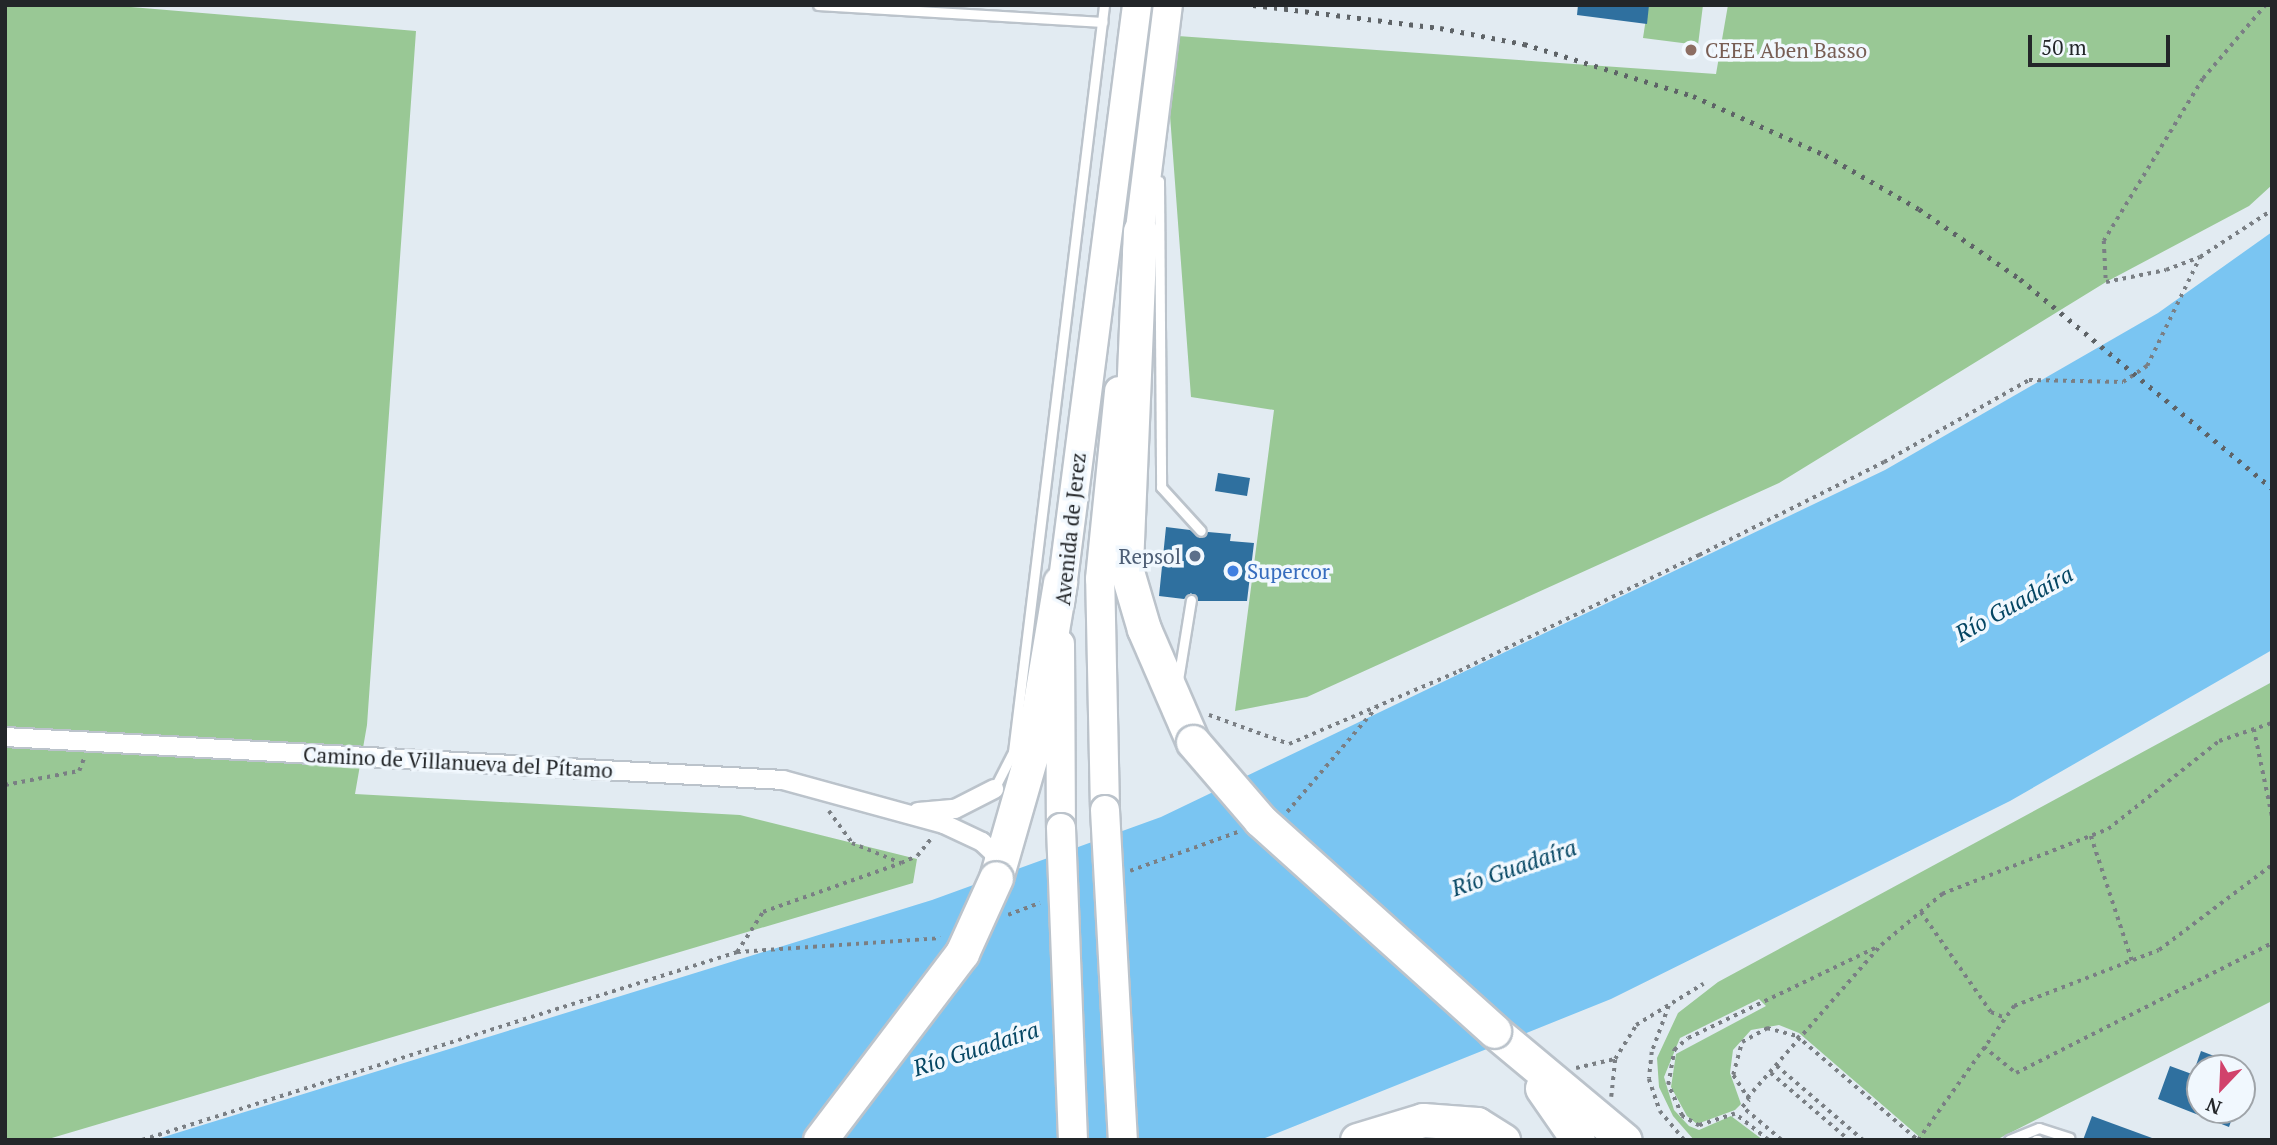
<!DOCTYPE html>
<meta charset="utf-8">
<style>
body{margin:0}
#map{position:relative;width:2277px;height:1145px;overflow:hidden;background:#e2ebf2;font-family:"PT Serif",serif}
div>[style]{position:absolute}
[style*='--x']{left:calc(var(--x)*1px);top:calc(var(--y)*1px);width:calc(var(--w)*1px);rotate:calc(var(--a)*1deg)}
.green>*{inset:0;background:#99c895}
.water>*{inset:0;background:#7ac5f2}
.building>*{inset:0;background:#2f709f}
.path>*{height:3.5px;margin-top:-1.75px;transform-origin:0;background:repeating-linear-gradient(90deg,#7a7f84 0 3.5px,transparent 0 8.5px)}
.roads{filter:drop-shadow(2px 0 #bbc3cb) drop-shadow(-2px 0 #bbc3cb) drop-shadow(0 2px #bbc3cb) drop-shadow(0 -2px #bbc3cb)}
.lane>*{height:9px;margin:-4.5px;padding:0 4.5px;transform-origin:4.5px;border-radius:4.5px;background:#fff}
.street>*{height:18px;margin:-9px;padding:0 9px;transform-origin:9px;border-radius:9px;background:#fff}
.primary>*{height:28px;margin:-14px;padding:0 14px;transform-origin:14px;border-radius:14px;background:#fff}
.highway>*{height:33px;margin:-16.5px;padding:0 16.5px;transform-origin:16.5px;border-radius:16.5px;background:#fff}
.rail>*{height:5px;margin-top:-2.5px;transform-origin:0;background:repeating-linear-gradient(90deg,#5e6367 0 3.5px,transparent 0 10.5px)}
.bridges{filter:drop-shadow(2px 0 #bbc3cb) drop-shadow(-2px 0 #bbc3cb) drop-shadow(0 2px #bbc3cb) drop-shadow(0 -2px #bbc3cb)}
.primary-bridge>*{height:28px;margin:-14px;padding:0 14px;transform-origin:14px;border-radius:14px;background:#fff}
.highway-bridge>*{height:33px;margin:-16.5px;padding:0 16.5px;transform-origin:16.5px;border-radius:16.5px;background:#fff}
.dots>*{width:19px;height:19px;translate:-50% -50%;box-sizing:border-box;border:4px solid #f1f8fe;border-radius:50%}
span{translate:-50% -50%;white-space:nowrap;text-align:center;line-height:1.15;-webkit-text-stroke:7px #f1f8fe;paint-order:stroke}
.education-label{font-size:21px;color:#785e54}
.left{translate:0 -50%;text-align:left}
.street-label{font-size:21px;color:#232629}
.service-label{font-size:21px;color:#4e5e75}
.right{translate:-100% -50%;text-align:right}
.shop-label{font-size:21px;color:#366cbe}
.water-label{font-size:23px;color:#054663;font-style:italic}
.frame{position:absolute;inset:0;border:7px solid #232629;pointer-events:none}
.north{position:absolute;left:2186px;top:1054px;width:70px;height:70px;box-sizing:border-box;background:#f1f8fe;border:2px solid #9fa4a9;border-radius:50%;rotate:203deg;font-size:19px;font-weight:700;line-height:28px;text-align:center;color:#232629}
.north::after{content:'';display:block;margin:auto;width:24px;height:32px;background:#d1426b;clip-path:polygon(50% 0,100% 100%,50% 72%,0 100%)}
.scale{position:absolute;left:2028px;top:35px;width:142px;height:32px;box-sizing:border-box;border:4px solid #232629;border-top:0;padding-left:9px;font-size:21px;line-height:24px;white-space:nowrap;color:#232629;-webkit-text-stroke:5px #f1f8fe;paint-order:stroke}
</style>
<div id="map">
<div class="green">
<div style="clip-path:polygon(5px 5px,107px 5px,416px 31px,367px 725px,355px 794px,740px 815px,917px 859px,913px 883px,45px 1140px,5px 1140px)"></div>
<div style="clip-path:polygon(1648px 5px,1703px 5px,1698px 45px,1643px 38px)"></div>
<div style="clip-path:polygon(1728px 5px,2272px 5px,2272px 185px,2249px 206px,2106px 282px,1779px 483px,1307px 697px,1235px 711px,1274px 410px,1191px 397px,1164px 35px,1716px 74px)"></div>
<div style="clip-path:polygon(2272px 682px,2272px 1001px,1996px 1140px,1923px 1140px,1799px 1033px,1779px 1025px,1751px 1030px,1733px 1050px,1730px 1073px,1741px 1104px,1735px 1110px,1697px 1124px,1687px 1116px,1671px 1087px,1676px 1054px,1766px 1006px,1759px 999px,1680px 1038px,1664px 1077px,1674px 1110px,1689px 1126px,1699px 1130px,1731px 1116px,1763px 1140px,1694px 1140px,1673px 1116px,1659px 1087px,1657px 1058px,1678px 1013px,1718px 982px)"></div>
</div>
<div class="water">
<div style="clip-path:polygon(2272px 232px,2272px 650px,2010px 801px,1611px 999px,1260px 1140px,154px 1140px,932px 900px,1161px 817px,1885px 470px,2158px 313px)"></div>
</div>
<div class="building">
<div style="clip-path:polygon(1578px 5px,1649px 5px,1647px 24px,1577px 15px)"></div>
<div style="clip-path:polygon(1218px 473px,1250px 478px,1247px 496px,1215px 491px)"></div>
<div style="clip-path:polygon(1166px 527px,1190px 530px,1200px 538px,1208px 532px,1231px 534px,1230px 541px,1254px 543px,1247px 601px,1198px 601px,1191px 593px,1184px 599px,1159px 596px)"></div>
<div style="clip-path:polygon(2201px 1051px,2243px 1067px,2243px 1068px,2195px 1068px)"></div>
<div style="clip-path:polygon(2170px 1066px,2200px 1077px,2200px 1110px,2235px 1110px,2229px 1127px,2158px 1099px)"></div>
<div style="clip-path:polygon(2092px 1116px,2152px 1138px,2152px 1140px,2083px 1140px)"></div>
</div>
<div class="path">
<div style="--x:2266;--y:5;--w:97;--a:130.4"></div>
<div style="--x:2203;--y:79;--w:190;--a:121.4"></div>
<div style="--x:2104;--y:241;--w:41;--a:87.2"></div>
<div style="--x:2106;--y:282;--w:61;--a:-11.3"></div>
<div style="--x:2166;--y:270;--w:36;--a:-21"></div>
<div style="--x:2200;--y:257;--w:86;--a:-33.1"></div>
<div style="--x:1209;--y:715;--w:85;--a:19.9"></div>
<div style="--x:1289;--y:744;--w:185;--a:-23.2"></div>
<div style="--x:1459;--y:671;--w:267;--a:-25.8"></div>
<div style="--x:1699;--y:555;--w:207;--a:-26.7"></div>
<div style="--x:1884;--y:462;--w:167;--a:-29.5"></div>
<div style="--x:2029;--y:380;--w:94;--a:1.2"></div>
<div style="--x:2123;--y:382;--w:29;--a:-34"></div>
<div style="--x:2147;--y:366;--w:121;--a:-64.1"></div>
<div style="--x:2254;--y:729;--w:89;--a:78.3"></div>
<div style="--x:5;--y:785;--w:75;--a:-10.7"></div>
<div style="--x:79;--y:771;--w:14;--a:-69"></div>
<div style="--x:829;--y:811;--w:39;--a:54"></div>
<div style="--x:852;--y:843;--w:53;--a:22.2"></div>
<div style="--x:1287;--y:812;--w:143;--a:-49.5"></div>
<div style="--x:2091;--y:836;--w:132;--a:71.8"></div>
<div style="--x:1130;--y:871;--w:115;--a:-19.9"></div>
<div style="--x:1921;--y:912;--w:122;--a:55"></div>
<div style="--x:1991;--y:1012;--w:15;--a:23"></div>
<div style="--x:1008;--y:915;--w:34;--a:-21"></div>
<div style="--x:737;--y:952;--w:204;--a:-3.9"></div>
<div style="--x:1669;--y:1006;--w:49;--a:110.3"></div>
<div style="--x:1652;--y:1052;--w:27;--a:96"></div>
<div style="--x:1649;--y:1079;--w:34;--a:71"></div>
<div style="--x:1660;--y:1111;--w:38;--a:50"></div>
<div style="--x:1984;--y:1047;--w:41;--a:39.1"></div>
<div style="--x:2016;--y:1073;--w:287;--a:-26.9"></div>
<div style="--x:1777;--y:1066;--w:113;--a:40.7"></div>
<div style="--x:1576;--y:1068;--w:40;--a:-13"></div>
<div style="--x:1771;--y:1073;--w:103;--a:40.7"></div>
<div style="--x:1611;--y:1097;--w:38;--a:-84"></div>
<div style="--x:1615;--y:1059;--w:40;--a:-58"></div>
<div style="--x:1636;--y:1025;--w:79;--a:-31.5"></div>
<div style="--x:1747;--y:1098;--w:203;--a:-48.8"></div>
<div style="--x:1881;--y:945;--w:80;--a:-39.9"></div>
<div style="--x:1942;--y:894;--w:178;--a:-21.4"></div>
<div style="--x:2108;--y:829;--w:142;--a:-38.4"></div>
<div style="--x:2219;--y:741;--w:56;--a:-18.8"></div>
<div style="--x:142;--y:1140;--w:624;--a:-17.53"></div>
<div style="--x:737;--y:952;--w:48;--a:-57"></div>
<div style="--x:763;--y:912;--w:146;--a:-19.5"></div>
<div style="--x:901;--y:863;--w:17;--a:-24"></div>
<div style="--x:917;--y:856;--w:22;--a:-51"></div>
<div style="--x:1768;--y:1140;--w:42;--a:-141.8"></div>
<div style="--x:1735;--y:1114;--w:38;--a:162"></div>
<div style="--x:1699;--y:1126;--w:20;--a:-150"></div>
<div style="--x:1682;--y:1116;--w:34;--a:-114"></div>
<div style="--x:1668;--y:1085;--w:36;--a:-80"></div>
<div style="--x:1674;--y:1050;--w:18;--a:-41"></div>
<div style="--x:1688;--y:1038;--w:212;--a:-25.7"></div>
<div style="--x:1781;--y:1140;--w:51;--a:-139.8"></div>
<div style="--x:1742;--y:1107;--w:10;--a:-45"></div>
<div style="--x:1749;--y:1100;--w:30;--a:-123"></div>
<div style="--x:1733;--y:1075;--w:34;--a:-75"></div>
<div style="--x:1742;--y:1042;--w:29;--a:-29"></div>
<div style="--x:1767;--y:1028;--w:31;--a:15"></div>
<div style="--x:1797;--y:1036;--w:160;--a:40.7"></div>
<div style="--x:1918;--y:1140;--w:165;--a:-54.4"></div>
<div style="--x:2014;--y:1006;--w:155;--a:-21.1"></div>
<div style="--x:2159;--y:950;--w:141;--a:-37"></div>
</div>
<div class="roads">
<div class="lane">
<div style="--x:818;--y:5;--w:285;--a:3.4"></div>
<div style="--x:1159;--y:181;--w:306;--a:89.6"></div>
<div style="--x:1161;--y:487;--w:59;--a:47.7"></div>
<div style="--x:1178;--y:680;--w:81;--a:-80.8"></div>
<div style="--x:994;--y:789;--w:42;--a:-62.8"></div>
<div style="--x:1013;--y:752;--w:753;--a:-83.05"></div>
<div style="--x:2009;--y:1140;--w:32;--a:-22"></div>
<div style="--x:2039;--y:1128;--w:32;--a:18"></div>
<div style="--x:2036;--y:1140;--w:2;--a:0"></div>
</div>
<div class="street">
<div style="--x:5;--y:737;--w:779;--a:3.16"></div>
<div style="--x:783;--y:780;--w:167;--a:15.3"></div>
<div style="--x:944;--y:824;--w:42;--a:25.3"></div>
<div style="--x:982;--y:842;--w:16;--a:43"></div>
<div style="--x:994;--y:853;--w:14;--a:86"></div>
<div style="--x:918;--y:812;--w:37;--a:-5"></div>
<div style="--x:955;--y:809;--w:44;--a:-27.1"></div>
</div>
<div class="primary">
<div style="--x:1137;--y:253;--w:250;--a:-82.9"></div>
<div style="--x:1060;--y:603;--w:603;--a:-82.66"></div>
<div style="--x:1060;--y:644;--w:184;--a:89.7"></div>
<div style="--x:1105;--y:810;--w:231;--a:-91.2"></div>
<div style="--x:1100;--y:579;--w:189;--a:-84.2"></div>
</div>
<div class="highway">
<div style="--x:1140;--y:231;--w:337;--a:92.4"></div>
<div style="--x:1126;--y:568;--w:64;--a:73.6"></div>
<div style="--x:1144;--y:629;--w:123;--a:66.6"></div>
<div style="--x:996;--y:878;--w:127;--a:-74"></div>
<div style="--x:1031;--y:756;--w:176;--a:-80.5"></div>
<div style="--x:1494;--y:1031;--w:170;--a:39.8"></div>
<div style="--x:1542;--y:1088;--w:63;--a:55.3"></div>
<div style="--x:1357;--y:1140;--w:69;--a:-16.9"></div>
<div style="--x:1423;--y:1120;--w:54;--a:4.2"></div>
<div style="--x:1477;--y:1124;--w:31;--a:32"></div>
</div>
</div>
<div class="rail">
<div style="--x:1253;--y:5;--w:188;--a:7"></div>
<div style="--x:1440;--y:28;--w:86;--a:10.8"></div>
<div style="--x:1524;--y:44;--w:177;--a:17.1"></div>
<div style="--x:1693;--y:96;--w:145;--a:24.1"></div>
<div style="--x:1825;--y:155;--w:108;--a:29.9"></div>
<div style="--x:1919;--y:209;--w:123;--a:34.7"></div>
<div style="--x:2020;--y:279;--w:327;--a:39.7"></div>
</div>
<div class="bridges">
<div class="primary-bridge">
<div style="--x:1105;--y:810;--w:330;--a:86.9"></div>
<div style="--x:1061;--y:828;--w:312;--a:87.8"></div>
</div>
<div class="highway-bridge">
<div style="--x:1193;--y:742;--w:103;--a:49.3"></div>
<div style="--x:1260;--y:820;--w:315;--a:42"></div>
<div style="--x:820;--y:1140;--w:235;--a:-52.8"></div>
<div style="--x:962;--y:953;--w:82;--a:-65.6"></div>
</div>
</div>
<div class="dots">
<div style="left:1691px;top:50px;background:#8d6e63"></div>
<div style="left:1195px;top:556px;background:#5c6f8a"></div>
<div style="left:1233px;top:571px;background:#3f7fe0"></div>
</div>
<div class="education-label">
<span class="left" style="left:1705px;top:50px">CEEE Aben Basso</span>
</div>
<div class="street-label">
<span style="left:1070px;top:529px;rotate:-84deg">Avenida de Jerez</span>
<span style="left:458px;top:762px;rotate:3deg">Camino de Villanueva del Pítamo</span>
</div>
<div class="service-label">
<span class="right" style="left:1181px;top:556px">Repsol</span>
</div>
<div class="shop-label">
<span class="left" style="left:1247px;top:571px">Supercor</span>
</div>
<div class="water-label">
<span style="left:2014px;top:604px;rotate:-29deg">Río Guadaíra</span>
<span style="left:1514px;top:868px;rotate:-19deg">Río Guadaíra</span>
<span style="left:976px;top:1049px;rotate:-18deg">Río Guadaíra</span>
</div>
<div class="frame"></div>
<div class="north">N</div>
<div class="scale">50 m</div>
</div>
